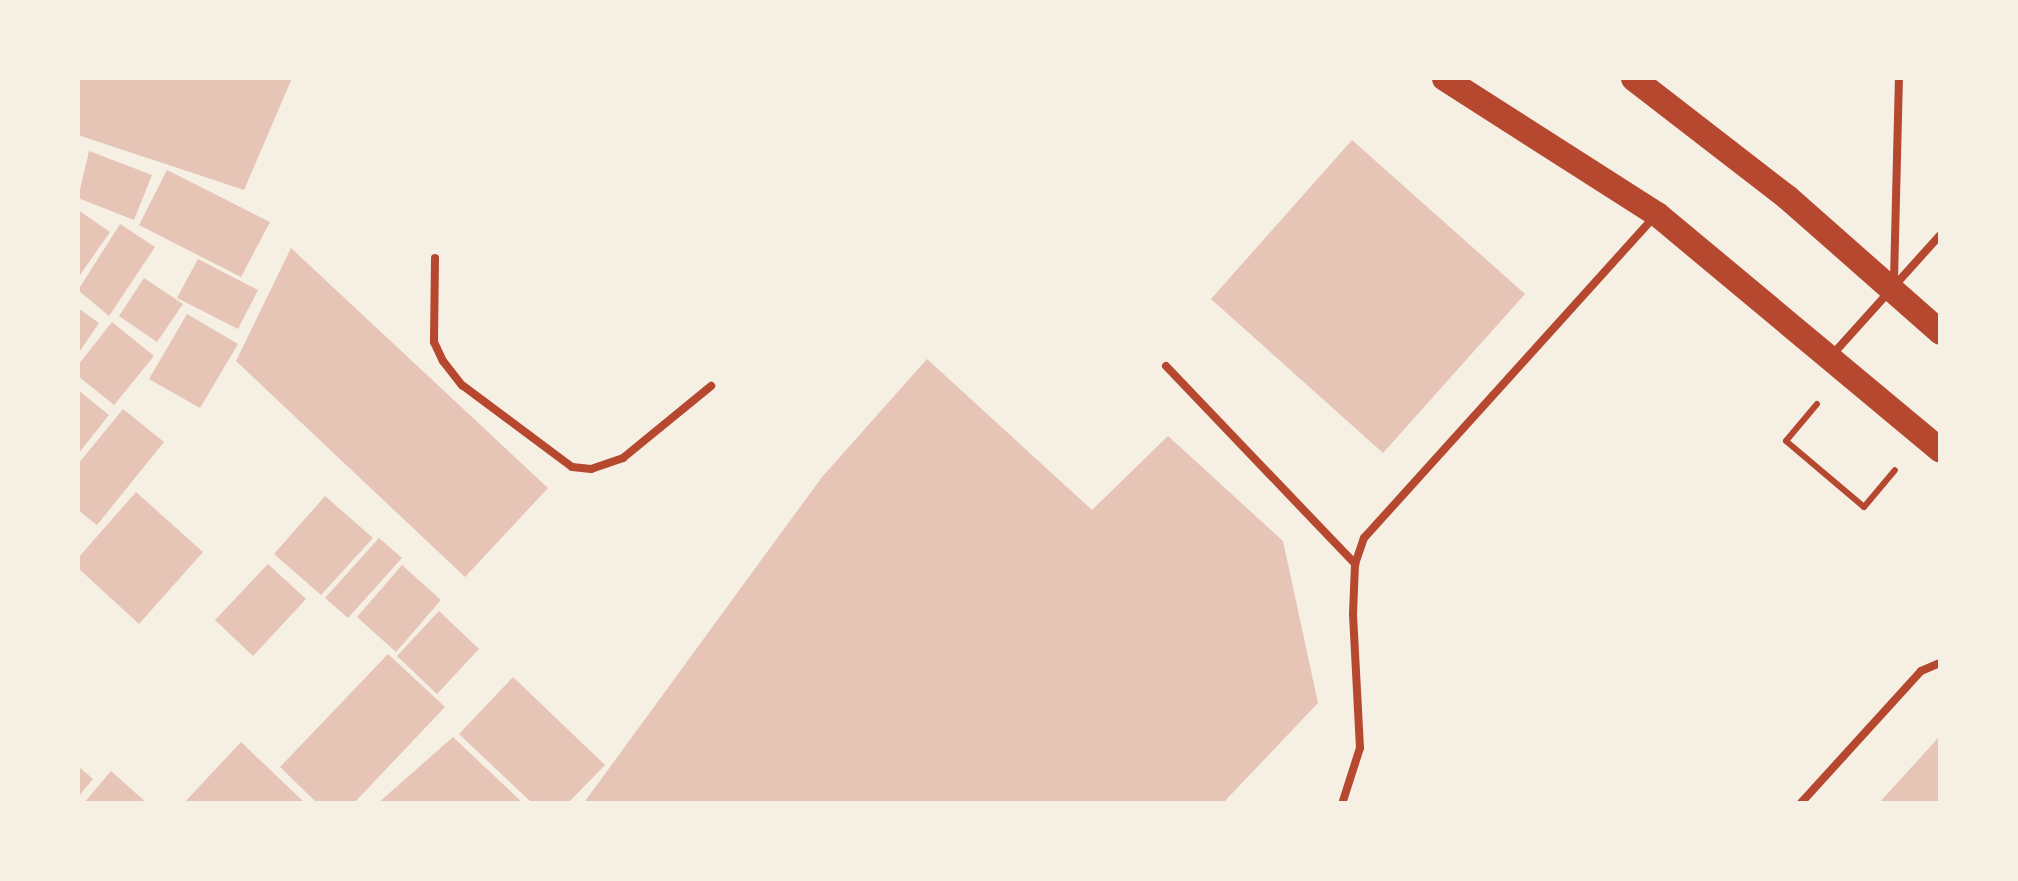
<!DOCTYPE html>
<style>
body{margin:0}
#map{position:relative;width:2018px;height:881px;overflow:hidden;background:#f6efe4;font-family:Ubuntu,sans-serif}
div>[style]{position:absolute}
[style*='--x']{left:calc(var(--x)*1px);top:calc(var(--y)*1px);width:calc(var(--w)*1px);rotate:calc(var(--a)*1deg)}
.building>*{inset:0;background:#e6c5b7}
.path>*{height:6px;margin:-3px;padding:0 3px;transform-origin:3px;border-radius:3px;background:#b5482f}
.service>*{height:8px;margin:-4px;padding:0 4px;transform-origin:4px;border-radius:4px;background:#b5482f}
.primary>*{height:25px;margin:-12.5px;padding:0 12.5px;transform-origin:12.5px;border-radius:12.5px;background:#b5482f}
span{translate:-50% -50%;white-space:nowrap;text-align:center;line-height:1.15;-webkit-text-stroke:8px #f6efe4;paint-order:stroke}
.frame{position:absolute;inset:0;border:80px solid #f6efe4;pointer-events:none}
</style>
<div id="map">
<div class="building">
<div style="clip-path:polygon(78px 78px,292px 78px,244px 190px,78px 135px)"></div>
<div style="clip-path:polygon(1352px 140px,1525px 294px,1383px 453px,1211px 299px)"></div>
<div style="clip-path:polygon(89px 151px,152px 175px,134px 220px,78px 198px)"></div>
<div style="clip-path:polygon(167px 170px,270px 222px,241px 277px,139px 225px)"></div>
<div style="clip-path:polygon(78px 210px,110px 232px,78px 278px)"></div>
<div style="clip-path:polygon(120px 224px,155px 247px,109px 316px,78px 290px)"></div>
<div style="clip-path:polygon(291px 248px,548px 488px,465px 577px,236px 361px)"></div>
<div style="clip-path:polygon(198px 259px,258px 290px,238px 329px,177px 298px)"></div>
<div style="clip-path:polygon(144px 278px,183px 304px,157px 342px,119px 316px)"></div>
<div style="clip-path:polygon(78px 308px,99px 323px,78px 354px)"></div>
<div style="clip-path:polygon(187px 314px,238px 344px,200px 408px,149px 379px)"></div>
<div style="clip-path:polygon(112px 322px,154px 356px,114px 405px,78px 376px,78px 365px)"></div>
<div style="clip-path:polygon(927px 359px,1092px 510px,1168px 436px,1283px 541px,1318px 703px,1222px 804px,583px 804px,822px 477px)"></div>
<div style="clip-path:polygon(78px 390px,109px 415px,78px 454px)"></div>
<div style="clip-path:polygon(123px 409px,164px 442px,97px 525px,78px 510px,78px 464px)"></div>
<div style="clip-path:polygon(136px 492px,203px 552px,139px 624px,78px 568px,78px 558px)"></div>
<div style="clip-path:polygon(325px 496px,373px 538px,321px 595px,274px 554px)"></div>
<div style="clip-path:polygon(379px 538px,402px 558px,348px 618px,325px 598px)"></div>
<div style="clip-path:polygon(268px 564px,306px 599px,253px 656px,215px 620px)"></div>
<div style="clip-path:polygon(402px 565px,441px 600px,396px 652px,357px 617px)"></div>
<div style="clip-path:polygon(439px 611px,479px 649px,437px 694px,397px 656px)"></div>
<div style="clip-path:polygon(388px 654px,445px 707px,353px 804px,318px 804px,280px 767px)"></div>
<div style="clip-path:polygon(513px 677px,605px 765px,567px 804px,533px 804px,459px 734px)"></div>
<div style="clip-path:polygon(1940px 736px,1940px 804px,1878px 804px)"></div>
<div style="clip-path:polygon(453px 737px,524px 804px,377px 804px)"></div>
<div style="clip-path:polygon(241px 742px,306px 804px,183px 804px)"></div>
<div style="clip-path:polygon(78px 766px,93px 779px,78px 797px)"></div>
<div style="clip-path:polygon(111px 771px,148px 804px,83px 804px)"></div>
</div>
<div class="path">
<div style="--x:1817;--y:404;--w:48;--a:130"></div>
<div style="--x:1786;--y:441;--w:102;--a:40.2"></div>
<div style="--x:1864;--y:507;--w:48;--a:-50"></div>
</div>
<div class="service">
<div style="--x:435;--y:258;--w:84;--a:90.7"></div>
<div style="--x:434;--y:342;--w:21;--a:65"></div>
<div style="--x:443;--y:361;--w:31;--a:52"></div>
<div style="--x:462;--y:385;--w:137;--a:36.7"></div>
<div style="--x:572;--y:467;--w:19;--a:6"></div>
<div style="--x:591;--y:469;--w:34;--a:-19"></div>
<div style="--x:623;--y:458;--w:114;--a:-39.3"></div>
<div style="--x:1894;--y:280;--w:202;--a:-88.6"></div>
<div style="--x:1833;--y:354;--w:160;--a:-48"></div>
<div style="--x:1166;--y:366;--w:274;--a:46.3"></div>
<div style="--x:1342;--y:804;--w:59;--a:-72.2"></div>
<div style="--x:1360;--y:748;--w:134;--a:-93"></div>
<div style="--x:1353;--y:614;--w:50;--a:-87.7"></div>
<div style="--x:1355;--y:564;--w:28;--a:-71"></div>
<div style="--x:1364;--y:538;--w:433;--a:-47.9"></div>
<div style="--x:1800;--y:804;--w:180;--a:-47.7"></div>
<div style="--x:1921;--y:671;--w:21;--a:-23"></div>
</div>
<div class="primary">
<div style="--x:1444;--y:78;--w:253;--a:32.6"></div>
<div style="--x:1657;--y:214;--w:368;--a:39.8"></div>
<div style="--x:1633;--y:78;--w:195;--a:37.7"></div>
<div style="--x:1787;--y:197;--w:204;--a:41.4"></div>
</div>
<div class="frame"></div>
</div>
